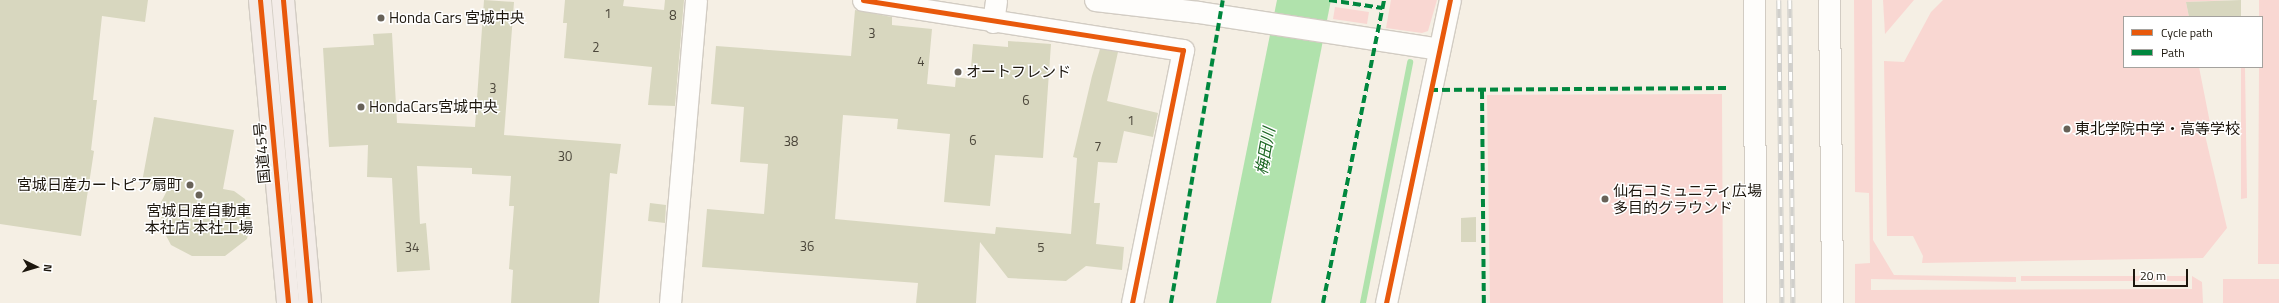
<!DOCTYPE html>
<meta charset="utf-8">
<style>
body{margin:0}
#map{position:relative;width:2279px;height:303px;overflow:hidden;background:#f5efe4;font-family:"Titillium Web","Noto Sans JP",sans-serif}
div>[style]{position:absolute}
[style*='--x']{left:calc(var(--x)*1px);top:calc(var(--y)*1px);width:calc(var(--w)*1px);rotate:calc(var(--a)*1deg)}
.green>*{inset:0;background:#f9d7d2}
.water>*{inset:0;background:#b0e2ac}
.stream>*{height:5.5px;margin:-2.75px;padding:0 2.75px;transform-origin:2.75px;border-radius:2.75px;background:#b0e2ac}
.building>*{inset:0;background:#d8d7bf}
.roads{filter:drop-shadow(1px 0 #d2ccc3) drop-shadow(-1px 0 #d2ccc3) drop-shadow(0 1px #d2ccc3) drop-shadow(0 -1px #d2ccc3)}
.minor>*{height:21px;margin:-10.5px;padding:0 10.5px;transform-origin:10.5px;border-radius:10.5px;background:#fefdfb}
.highway>*{height:22px;margin:-11px;padding:0 11px;transform-origin:11px;border-radius:11px;background:#f3ece8}
.rail>*{height:4.5px;margin-top:-2.25px;transform-origin:0;background:repeating-linear-gradient(90deg,#fff 0 9px,#d0cfcb 0 18px);box-sizing:border-box;border-block:1px solid #d0cfcb}
.quiet>*{height:4px;margin-top:-2px;transform-origin:0;background:repeating-linear-gradient(90deg,#00873e 0 8px,transparent 0 12px)}
.cycleway>*{height:5px;margin:-2.5px;padding:0 2.5px;transform-origin:2.5px;border-radius:2.5px;background:#e8590c}
.dots>*{width:11px;height:11px;translate:-50% -50%;box-sizing:border-box;border:2px solid #fff;border-radius:50%}
span{translate:-50% -50%;white-space:nowrap;text-align:center;line-height:1.15;-webkit-text-stroke:3px #fff;paint-order:stroke}
.number-label{font-size:13px;color:#4b463a}
.number-label span{-webkit-text-stroke-width:0}
.poi-label{font-size:15px;color:#1c160d}
.left{translate:0 -50%;text-align:left}
.right{translate:-100% -50%;text-align:right}
.street-label{font-size:15px;color:#1c160d}
.water-label{font-size:16px;color:#1e6824;font-style:italic}
.legend{position:absolute;left:2123px;top:16px;width:140px;height:52px;box-sizing:border-box;background:#fff;border:1px solid #a4a29e;margin:0;padding:5px 7px;list-style:none;font-size:12px;color:#1c160d}
.legend li{display:flex;align-items:center;gap:8px;height:20px}
.legend b{width:20px;border:1px solid #a4a29e}
.north{position:absolute;left:16px;top:247px;width:40px;height:40px;-webkit-text-stroke:3px #fff;paint-order:stroke;rotate:95deg;font-size:11px;font-weight:700;line-height:16px;text-align:center;color:#1c160d}
.north::after{content:'';display:block;margin:auto;width:14px;height:18px;background:#1c160d;clip-path:polygon(50% 0,100% 100%,50% 72%,0 100%)}
.scale{position:absolute;left:2133px;top:269px;width:55px;height:18px;box-sizing:border-box;border:2px solid #1c160d;border-top:0;padding-left:5px;font-size:12px;line-height:14px;white-space:nowrap;color:#1c160d;-webkit-text-stroke:3px #fff;paint-order:stroke}
</style>
<div id="map">
<div class="green">
<div style="clip-path:polygon(1391px 0,1437px 0,1428px 31px,1422px 33px,1386px 28px)"></div>
<div style="clip-path:polygon(1854px 0,1872px 0,1873px 240px,1894px 275px,2016px 277px,2016px 282px,1871px 279px,1871px 290px,2192px 289px,2192px 276px,2202px 282px,2203px 303px,1855px 303px,1855px 264px,1870px 263px,1869px 193px,1855px 192px)"></div>
<div style="clip-path:polygon(1883px 0,1914px 0,1885px 34px)"></div>
<div style="clip-path:polygon(1943px 0,2230px 0,2186px 2px,2189px 17px,2124px 17px,2124px 67px,2199px 67px,2212px 133px,2205px 135px,2227px 228px,2203px 258px,1922px 263px,1923px 256px,1913px 236px,1887px 236px,1884px 61px,1904px 62px,1931px 12px)"></div>
<div style="clip-path:polygon(2259px 0,2279px 0,2279px 264px,2258px 264px,2259px 67px,2262px 67px,2262px 17px,2259px 17px)"></div>
<div style="clip-path:polygon(1335px 7px,1369px 12px,1367px 24px,1333px 19px)"></div>
<div style="clip-path:polygon(2241px 67px,2245px 67px,2247px 198px,2241px 199px)"></div>
<div style="clip-path:polygon(1722px 94px,1723px 303px,1490px 303px,1487px 95px)"></div>
<div style="clip-path:polygon(2021px 276px,2188px 276px,2188px 281px,2021px 281px)"></div>
<div style="clip-path:polygon(2223px 279px,2279px 279px,2279px 303px,2223px 303px)"></div>
</div>
<div class="water">
<div style="clip-path:polygon(1277px 0,1331px 0,1271px 303px,1216px 303px)"></div>
</div>
<div class="stream">
<div style="--x:1363;--y:303;--w:245;--a:-78.9"></div>
</div>
<div class="building">
<div style="clip-path:polygon(0 0,148px 0,145px 22px,102px 16px,93px 100px,97px 100px,91px 150px,94px 151px,81px 236px,0 224px)"></div>
<div style="clip-path:polygon(484px 0,514px 2px,504px 135px,621px 144px,617px 174px,610px 173px,599px 303px,511px 303px,513px 270px,509px 269px,514px 206px,509px 206px,511px 176px,472px 174px,472px 168px,417px 166px,420px 224px,426px 223px,430px 270px,397px 272px,392px 178px,367px 177px,368px 145px,329px 147px,323px 48px,374px 45px,373px 34px,392px 33px,397px 123px,475px 127px)"></div>
<div style="clip-path:polygon(565px 0,624px 0,623px 6px,664px 10px,665px 0,684px 0,675px 106px,648px 105px,652px 67px,564px 58px,567px 23px,563px 23px)"></div>
<div style="clip-path:polygon(2241px 0,2241px 17px,2189px 17px,2186px 2px)"></div>
<div style="clip-path:polygon(855px 10px,892px 17px,892px 25px,932px 29px,927px 84px,955px 87px,956px 77px,970px 79px,973px 44px,1008px 47px,1008px 41px,1051px 44px,1043px 158px,995px 155px,990px 206px,944px 202px,950px 134px,897px 129px,898px 119px,843px 115px,835px 219px,995px 234px,996px 227px,1071px 234px,1077px 158px,1073px 157px,1092px 76px,1100px 49px,1118px 52px,1107px 101px,1158px 113px,1153px 137px,1124px 131px,1117px 163px,1098px 162px,1094px 203px,1100px 203px,1096px 244px,1124px 247px,1122px 270px,1086px 266px,1066px 281px,1008px 278px,980px 242px,976px 303px,916px 303px,918px 283px,702px 267px,707px 209px,764px 214px,768px 164px,740px 162px,744px 107px,711px 104px,716px 46px,851px 56px)"></div>
<div style="clip-path:polygon(154px 117px,234px 130px,223px 189px,234px 191px,245px 199px,251px 221px,247px 239px,225px 256px,192px 256px,171px 245px,161px 226px,160px 204px,169px 187px,142px 182px)"></div>
<div style="clip-path:polygon(650px 203px,666px 205px,665px 223px,648px 221px)"></div>
<div style="clip-path:polygon(1476px 217px,1476px 242px,1461px 242px,1461px 218px)"></div>
</div>
<div class="roads">
<div class="minor">
<div style="--x:863;--y:0;--w:324;--a:8.9"></div>
<div style="--x:1183;--y:50;--w:258;--a:101.4"></div>
<div style="--x:1095;--y:0;--w:104;--a:6.6"></div>
<div style="--x:1198;--y:12;--w:244;--a:8.7"></div>
<div style="--x:1754;--y:0;--w:303;--a:89.8"></div>
<div style="--x:1829;--y:0;--w:303;--a:89.4"></div>
<div style="--x:993;--y:22;--w:22;--a:-82"></div>
<div style="--x:670;--y:303;--w:304;--a:-85.1"></div>
<div style="--x:1386;--y:303;--w:310;--a:-78.1"></div>
</div>
<div class="highway">
<div style="--x:260;--y:0;--w:304;--a:84.7"></div>
<div style="--x:283;--y:0;--w:304;--a:84.9"></div>
</div>
</div>
<div class="rail">
<div style="--x:1779;--y:0;--w:303;--a:89.4"></div>
<div style="--x:1790;--y:0;--w:303;--a:89.4"></div>
</div>
<div class="quiet">
<div style="--x:1329;--y:0;--w:54;--a:8.6"></div>
<div style="--x:1430;--y:90;--w:296;--a:-0.4"></div>
<div style="--x:1482;--y:91;--w:212;--a:89.5"></div>
<div style="--x:1171;--y:303;--w:307;--a:-80.3"></div>
<div style="--x:1323;--y:303;--w:309;--a:-78.6"></div>
</div>
<div class="cycleway">
<div style="--x:260;--y:0;--w:304;--a:84.7"></div>
<div style="--x:283;--y:0;--w:304;--a:84.9"></div>
<div style="--x:863;--y:0;--w:324;--a:8.9"></div>
<div style="--x:1183;--y:50;--w:258;--a:101.4"></div>
<div style="--x:1386;--y:303;--w:310;--a:-78.1"></div>
</div>
<div class="dots">
<div style="left:381px;top:18px;background:#686258"></div>
<div style="left:958px;top:72px;background:#686258"></div>
<div style="left:361px;top:107px;background:#686258"></div>
<div style="left:2067px;top:129px;background:#686258"></div>
<div style="left:190px;top:185px;background:#686258"></div>
<div style="left:199px;top:195px;background:#686258"></div>
<div style="left:1605px;top:199px;background:#686258"></div>
</div>
<div class="number-label">
<span style="left:608px;top:13px">1</span>
<span style="left:673px;top:15px">8</span>
<span style="left:872px;top:33px">3</span>
<span style="left:596px;top:47px">2</span>
<span style="left:921px;top:61px">4</span>
<span style="left:493px;top:88px">3</span>
<span style="left:1026px;top:100px">6</span>
<span style="left:1131px;top:120px">1</span>
<span style="left:973px;top:140px">6</span>
<span style="left:791px;top:141px">38</span>
<span style="left:1098px;top:146px">7</span>
<span style="left:565px;top:156px">30</span>
<span style="left:807px;top:246px">36</span>
<span style="left:412px;top:247px">34</span>
<span style="left:1041px;top:247px">5</span>
</div>
<div class="poi-label">
<span class="left" style="left:389px;top:18px">Honda Cars 宮城中央</span>
<span class="left" style="left:966px;top:72px">オートフレンド</span>
<span class="left" style="left:369px;top:107px">HondaCars宮城中央</span>
<span class="left" style="left:2075px;top:129px">東北学院中学・高等学校</span>
<span class="right" style="left:182px;top:185px">宮城日産カートピア扇町</span>
<span class="left" style="left:1613px;top:199px">仙石コミュニティ広場<br>多目的グラウンド</span>
<span style="left:199px;top:219px">宮城日産自動車<br>本社店 本社工場</span>
</div>
<div class="street-label">
<span style="left:262px;top:153px;rotate:-95deg">国道45号</span>
</div>
<div class="water-label">
<span style="left:1265px;top:151px;rotate:-80deg">梅田川</span>
</div>
<ul class="legend">
<li><b style="height:5px;background:#e8590c"></b>Cycle path</li>
<li><b style="height:5px;background:#00873e"></b>Path</li>
</ul>
<div class="north">N</div>
<div class="scale">20 m</div>
</div>
